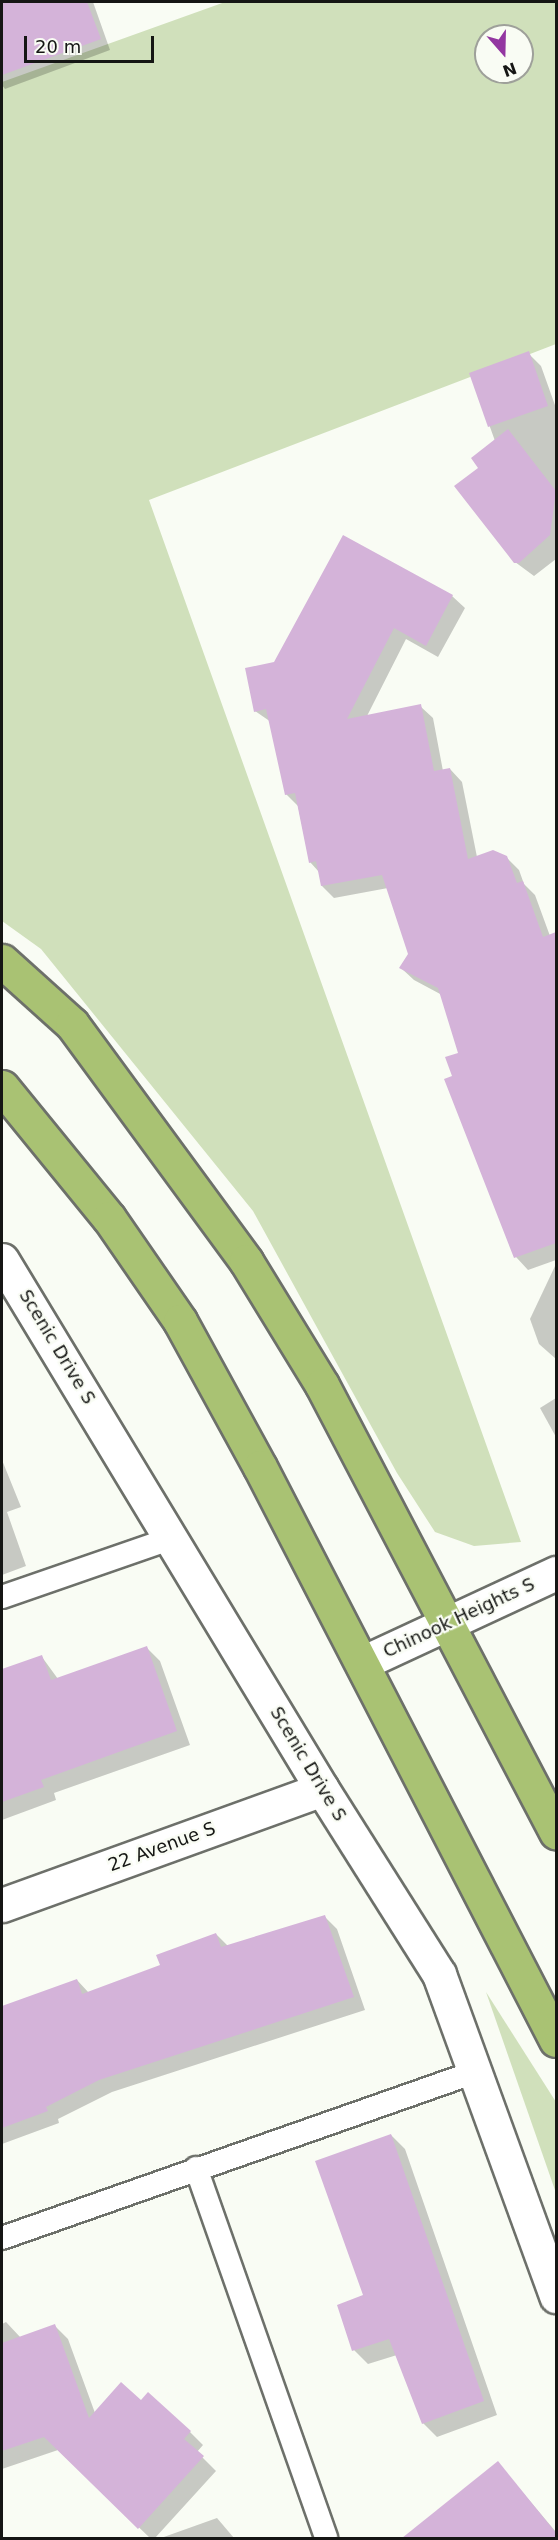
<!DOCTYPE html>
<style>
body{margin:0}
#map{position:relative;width:558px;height:2540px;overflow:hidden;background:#f9fcf4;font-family:"DejaVu Sans",sans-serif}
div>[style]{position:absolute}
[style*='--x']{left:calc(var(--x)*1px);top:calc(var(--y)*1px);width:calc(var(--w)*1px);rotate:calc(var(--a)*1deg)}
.green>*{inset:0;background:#d0e0bb}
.shadow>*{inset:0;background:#0003}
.building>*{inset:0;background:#d4b3d9}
.roads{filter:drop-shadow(2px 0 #6d706a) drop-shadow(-2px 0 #6d706a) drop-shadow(0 2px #6d706a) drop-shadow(0 -2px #6d706a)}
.lane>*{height:22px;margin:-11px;padding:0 11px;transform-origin:11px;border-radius:11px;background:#fff}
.street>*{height:33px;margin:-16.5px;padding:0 16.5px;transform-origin:16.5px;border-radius:16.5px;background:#fff}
.primary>*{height:33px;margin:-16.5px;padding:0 16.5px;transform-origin:16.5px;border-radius:16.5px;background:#a9c273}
span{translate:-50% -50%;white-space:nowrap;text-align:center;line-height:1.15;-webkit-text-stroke:4.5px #f9fcf4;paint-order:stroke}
.street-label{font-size:18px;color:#151614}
.frame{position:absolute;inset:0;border:3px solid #151614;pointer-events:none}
.north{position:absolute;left:474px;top:24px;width:60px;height:60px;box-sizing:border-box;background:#f9fcf4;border:2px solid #9ea09a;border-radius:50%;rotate:160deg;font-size:16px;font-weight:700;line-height:24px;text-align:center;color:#151614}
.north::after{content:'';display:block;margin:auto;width:21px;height:27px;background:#9337a1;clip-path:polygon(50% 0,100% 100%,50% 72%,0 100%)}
.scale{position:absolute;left:24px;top:36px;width:130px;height:27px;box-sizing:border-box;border:3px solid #151614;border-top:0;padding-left:8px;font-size:18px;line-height:21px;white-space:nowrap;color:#151614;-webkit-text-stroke:4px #f9fcf4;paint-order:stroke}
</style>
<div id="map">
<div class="green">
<div style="clip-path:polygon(evenodd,225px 2px,556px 2px,556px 344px,149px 500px,521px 1542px,474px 1546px,435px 1532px,397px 1473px,253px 1211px,41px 949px,2px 921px,2px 82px,225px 2px,486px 36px,522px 36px,522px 72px,486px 72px,486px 36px)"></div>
<div style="clip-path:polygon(486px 1992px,556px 2102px,556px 2193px)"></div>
</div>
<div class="shadow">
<div style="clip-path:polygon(2px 2px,93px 2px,110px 50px,5px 89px,2px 85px)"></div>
<div style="clip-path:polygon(528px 353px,541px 366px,556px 408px,556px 559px,534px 576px,515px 562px,480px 468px,495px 441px,471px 374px)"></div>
<div style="clip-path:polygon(452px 596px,465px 608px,438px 657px,406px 639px,367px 716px,420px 706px,433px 718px,443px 771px,450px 769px,462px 782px,477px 857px,506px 857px,519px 870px,524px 884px,535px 895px,550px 936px,556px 940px,556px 1260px,528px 1270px,516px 1257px,454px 1077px,459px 1054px,442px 995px,414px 980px,401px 968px,410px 954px,388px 888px,334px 898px,322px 886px,319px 872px,310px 862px,298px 806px,286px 794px,271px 722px,255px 711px,275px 664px)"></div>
<div style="clip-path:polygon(556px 1264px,556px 1359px,539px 1344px,530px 1319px)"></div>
<div style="clip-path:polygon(556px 1398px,556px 1437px,540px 1408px)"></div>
<div style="clip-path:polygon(2px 1460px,21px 1507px,7px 1512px,26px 1566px,2px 1575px)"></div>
<div style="clip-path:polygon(147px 1648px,160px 1661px,190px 1745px,54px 1793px,56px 1800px,2px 1820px,2px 1671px,42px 1657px,58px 1679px)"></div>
<div style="clip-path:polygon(324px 1916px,337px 1929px,365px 2010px,112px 2092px,58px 2119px,59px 2123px,2px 2144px,2px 2008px,77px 1980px,89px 1993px,162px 1966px,216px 1934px,228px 1946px)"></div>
<div style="clip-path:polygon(391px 2135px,405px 2149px,497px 2415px,437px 2437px,423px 2423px,397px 2355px,368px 2364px,354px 2350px)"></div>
<div style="clip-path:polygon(6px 2322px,21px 2338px,54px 2325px,68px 2339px,95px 2413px,141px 2402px,190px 2432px,203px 2445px,197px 2452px,216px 2471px,155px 2538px,150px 2538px,58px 2450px,2px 2469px,2px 2324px)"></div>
<div style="clip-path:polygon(498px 2463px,556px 2532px,556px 2538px,404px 2538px)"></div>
<div style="clip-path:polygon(217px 2518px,234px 2538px,161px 2538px)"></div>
</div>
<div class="building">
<div style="clip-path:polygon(2px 2px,87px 2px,101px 39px,2px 75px)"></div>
<div style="clip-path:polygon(529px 351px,548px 406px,488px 427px,469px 373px)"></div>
<div style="clip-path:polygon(508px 429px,556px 491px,550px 535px,519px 563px,514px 563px,454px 486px,478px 468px,471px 458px)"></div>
<div style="clip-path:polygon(343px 535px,453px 595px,426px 646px,394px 628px,347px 719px,421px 704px,434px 771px,450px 768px,468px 859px,493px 850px,507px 856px,517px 883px,523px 881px,543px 937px,556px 932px,556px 1243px,514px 1258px,444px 1079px,452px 1076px,445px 1057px,458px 1053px,438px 988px,399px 968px,408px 954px,382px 875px,321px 886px,316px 861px,309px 863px,295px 793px,285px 795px,266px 709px,254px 712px,245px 668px,274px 662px)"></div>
<div style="clip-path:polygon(147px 1646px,177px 1731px,41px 1780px,44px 1787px,2px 1802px,2px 1669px,42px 1655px,51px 1680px)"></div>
<div style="clip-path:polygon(325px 1915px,354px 1997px,99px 2080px,46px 2107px,48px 2111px,2px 2128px,2px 2006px,77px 1979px,82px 1994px,160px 1965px,156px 1955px,216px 1933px,221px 1947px)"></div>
<div style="clip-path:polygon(391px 2134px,484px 2401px,422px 2424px,389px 2339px,352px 2351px,337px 2305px,363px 2295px,315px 2161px)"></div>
<div style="clip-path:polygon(55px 2324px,89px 2418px,121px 2382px,141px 2400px,148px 2392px,191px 2431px,184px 2439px,204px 2456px,138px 2529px,44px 2437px,2px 2451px,2px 2343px)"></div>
<div style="clip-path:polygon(498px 2461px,556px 2533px,556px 2538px,402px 2538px)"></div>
</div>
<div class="roads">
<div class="lane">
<div style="--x:2;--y:1597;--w:180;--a:-19.1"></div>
<div style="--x:196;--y:2168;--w:392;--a:70.6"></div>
<div style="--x:2;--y:2238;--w:501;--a:-19.34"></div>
</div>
<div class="street">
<div style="--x:2;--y:1260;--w:618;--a:58.83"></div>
<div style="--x:322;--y:1789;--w:219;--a:57.7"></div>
<div style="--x:439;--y:1974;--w:343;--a:70"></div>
<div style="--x:362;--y:1663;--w:214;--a:-24.9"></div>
<div style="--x:2;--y:1905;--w:340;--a:-19.9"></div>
</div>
<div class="primary">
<div style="--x:2;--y:961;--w:94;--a:42"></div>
<div style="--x:72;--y:1024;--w:294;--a:53.7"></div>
<div style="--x:246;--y:1261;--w:145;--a:58.5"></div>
<div style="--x:322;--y:1385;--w:505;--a:62.37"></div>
<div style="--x:2;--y:1087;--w:169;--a:50.8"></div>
<div style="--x:109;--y:1218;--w:125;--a:55.4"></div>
<div style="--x:180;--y:1321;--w:166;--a:61.3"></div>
<div style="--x:260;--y:1467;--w:645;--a:62.68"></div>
</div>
</div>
<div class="street-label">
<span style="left:57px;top:1347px;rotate:59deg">Scenic Drive S</span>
<span style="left:459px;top:1618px;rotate:-25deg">Chinook Heights S</span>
<span style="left:308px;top:1764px;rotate:59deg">Scenic Drive S</span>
<span style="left:162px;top:1847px;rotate:-20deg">22 Avenue S</span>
</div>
<div class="frame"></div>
<div class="north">N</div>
<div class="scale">20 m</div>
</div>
